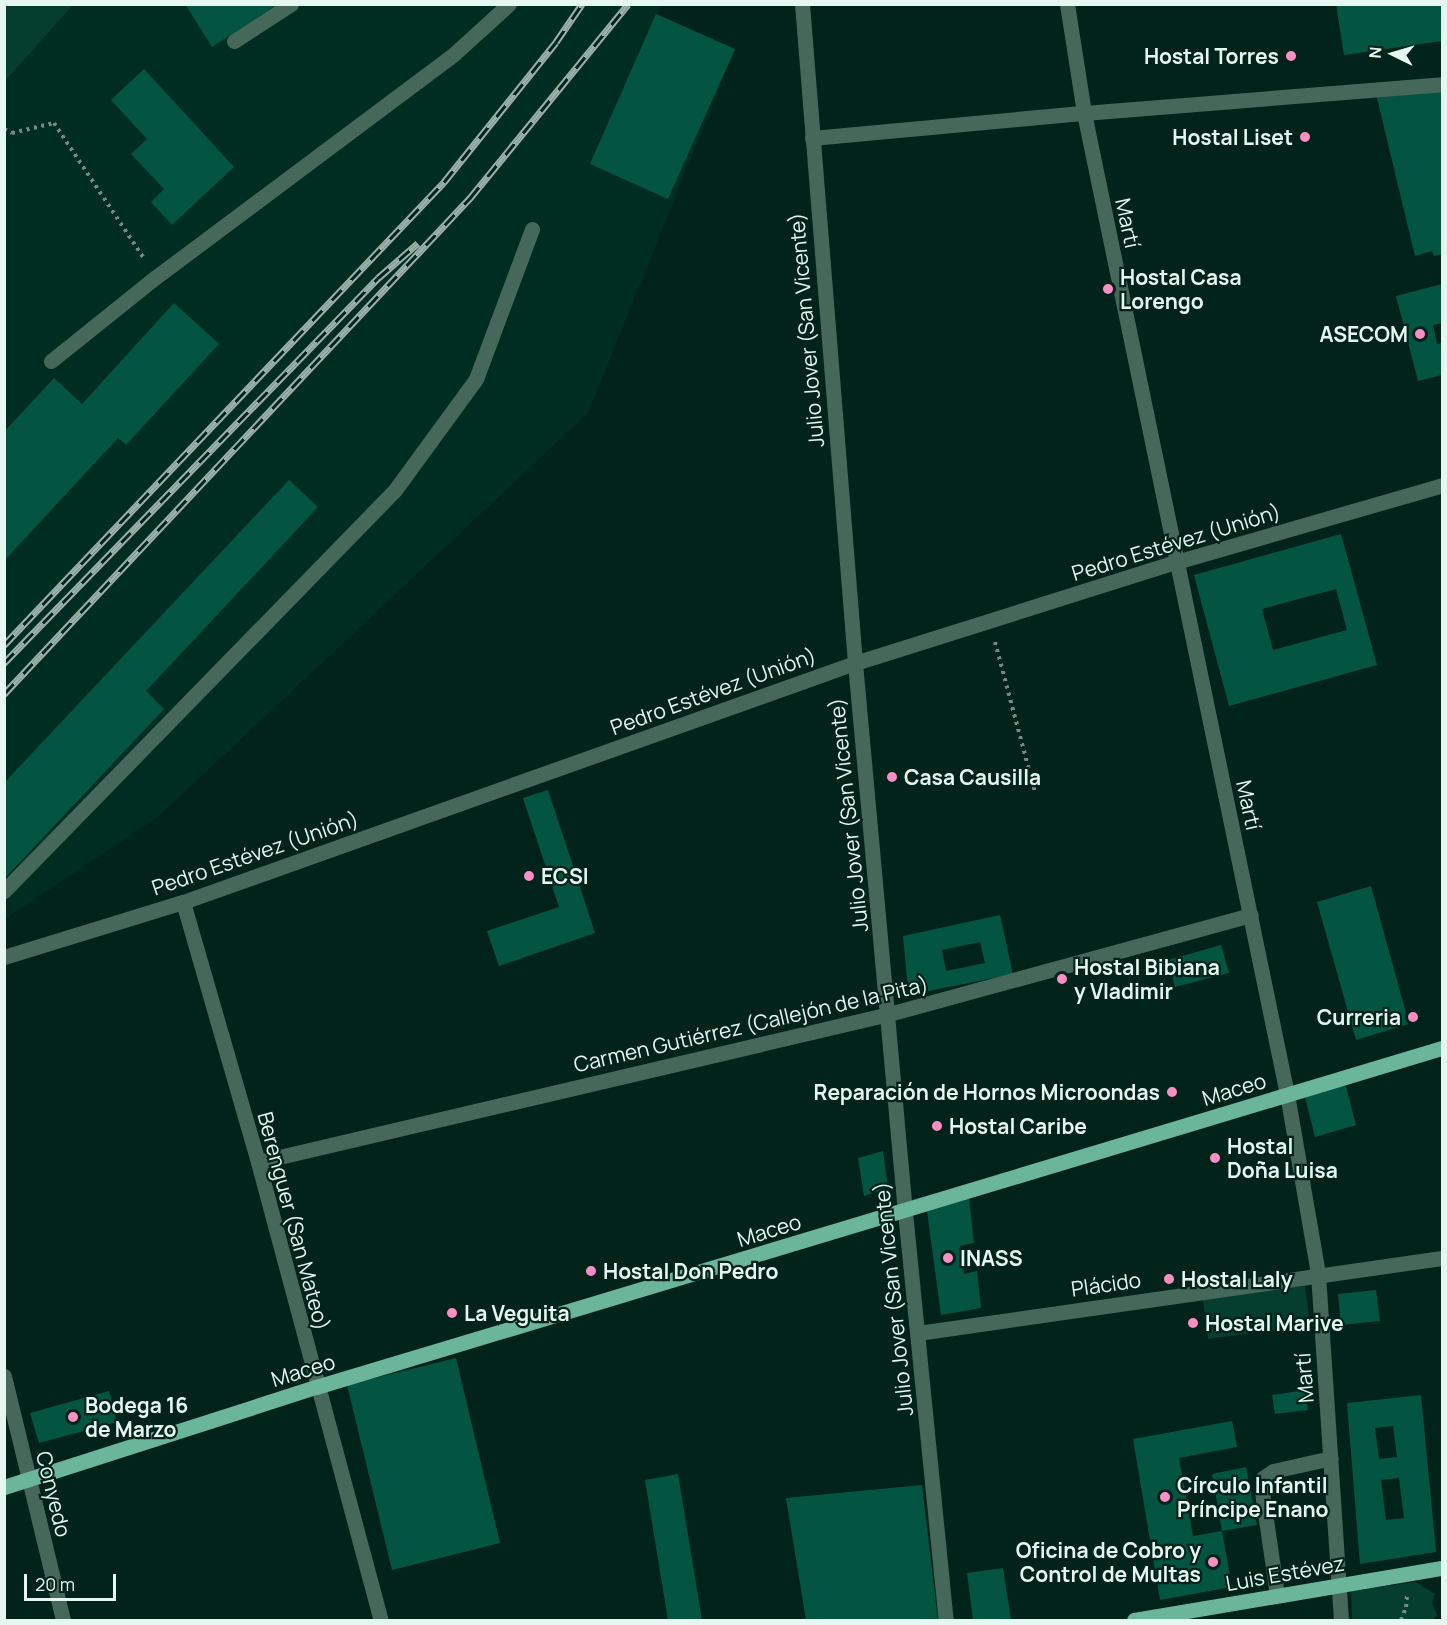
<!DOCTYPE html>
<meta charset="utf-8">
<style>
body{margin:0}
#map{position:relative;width:1447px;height:1625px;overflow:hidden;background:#022319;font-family:Manrope,sans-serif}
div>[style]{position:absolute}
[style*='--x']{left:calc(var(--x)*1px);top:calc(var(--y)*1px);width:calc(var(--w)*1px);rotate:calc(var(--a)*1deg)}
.built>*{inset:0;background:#002d21}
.green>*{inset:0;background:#053d2e}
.building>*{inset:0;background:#035541}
.path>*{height:4px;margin-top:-2px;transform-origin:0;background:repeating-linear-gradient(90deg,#728c83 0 3px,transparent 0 7.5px)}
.minor>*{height:15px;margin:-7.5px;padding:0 7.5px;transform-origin:7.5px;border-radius:7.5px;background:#46685b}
.major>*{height:15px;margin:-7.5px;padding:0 7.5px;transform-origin:7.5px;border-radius:7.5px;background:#6bb59b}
.rail>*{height:7px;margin-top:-3.5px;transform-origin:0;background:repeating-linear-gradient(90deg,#022319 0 14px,#9bb1a9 0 28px);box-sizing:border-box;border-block:2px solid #9bb1a9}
.dots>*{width:16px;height:16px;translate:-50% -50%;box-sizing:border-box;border:3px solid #022319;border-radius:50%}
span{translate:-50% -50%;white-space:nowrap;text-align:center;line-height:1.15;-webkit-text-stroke:4.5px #022319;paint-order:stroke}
.poi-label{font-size:21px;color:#e5f7f0;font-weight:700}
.right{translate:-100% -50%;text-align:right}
.left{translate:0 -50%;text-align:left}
.street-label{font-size:21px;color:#e5f7f0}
.frame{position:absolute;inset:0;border:6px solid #e5f7f0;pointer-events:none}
.north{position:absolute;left:1363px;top:24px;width:60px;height:60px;-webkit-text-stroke:4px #022319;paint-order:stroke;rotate:275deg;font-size:16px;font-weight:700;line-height:24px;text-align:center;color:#e5f7f0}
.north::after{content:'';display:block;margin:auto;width:21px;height:27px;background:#e5f7f0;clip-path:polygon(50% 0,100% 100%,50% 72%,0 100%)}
.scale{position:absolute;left:24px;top:1574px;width:92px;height:27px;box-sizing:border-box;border:3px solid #e5f7f0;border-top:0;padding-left:8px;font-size:18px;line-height:21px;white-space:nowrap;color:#e5f7f0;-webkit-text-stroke:4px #022319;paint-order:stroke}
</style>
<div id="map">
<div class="built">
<div style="clip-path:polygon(73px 4px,663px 5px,656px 14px,735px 49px,588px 413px,159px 816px,5px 919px,5px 81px)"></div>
</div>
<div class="green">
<div style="clip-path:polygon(5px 4px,73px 5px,5px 81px,4px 5px)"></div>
<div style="clip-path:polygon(1305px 1286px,1310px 1325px,1208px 1339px,1203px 1300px)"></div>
<div style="clip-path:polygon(1416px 1582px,1435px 1594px,1432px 1603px,1437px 1615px,1433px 1620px,1352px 1620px,1351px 1591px)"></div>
</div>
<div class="building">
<div style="clip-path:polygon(185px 4px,278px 4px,212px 47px)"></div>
<div style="clip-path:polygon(1336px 4px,1442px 4px,1442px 41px,1344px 55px)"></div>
<div style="clip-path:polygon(656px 14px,735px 49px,668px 199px,590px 164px)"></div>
<div style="clip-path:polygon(144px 69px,234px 167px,172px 225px,151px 202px,164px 189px,131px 154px,147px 139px,111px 100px)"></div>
<div style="clip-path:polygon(1442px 88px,1442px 254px,1434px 256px,1432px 251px,1415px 256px,1376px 94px)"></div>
<div style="clip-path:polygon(1442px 284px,1442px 323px,1433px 325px,1437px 344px,1442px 343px,1442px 375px,1418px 381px,1396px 296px)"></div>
<div style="clip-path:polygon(174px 303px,219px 344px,126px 445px,118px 438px,4px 561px,4px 432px,54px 378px,82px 404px)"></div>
<div style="clip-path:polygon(289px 480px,318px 507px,146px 691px,164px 709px,4px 879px,4px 783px)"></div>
<div style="clip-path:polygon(evenodd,1341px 534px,1377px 665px,1229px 706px,1194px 575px,1341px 534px,1336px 589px,1347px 630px,1273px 650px,1262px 609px,1336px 589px)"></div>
<div style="clip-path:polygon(548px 790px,595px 933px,499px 966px,487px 931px,559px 907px,523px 798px)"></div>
<div style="clip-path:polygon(1371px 886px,1409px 1024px,1356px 1040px,1317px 902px)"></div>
<div style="clip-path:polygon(evenodd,1000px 915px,1013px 974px,914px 994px,908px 988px,903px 936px,1000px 915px,980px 942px,985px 963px,946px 971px,942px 950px,980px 942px)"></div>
<div style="clip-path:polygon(1221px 945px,1229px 973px,1175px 987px,1168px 960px)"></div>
<div style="clip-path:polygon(1344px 1079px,1356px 1125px,1315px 1137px,1304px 1093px)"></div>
<div style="clip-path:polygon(883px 1151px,888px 1188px,864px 1196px,858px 1158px)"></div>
<div style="clip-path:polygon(969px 1198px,974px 1243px,960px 1246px,964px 1274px,977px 1271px,981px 1308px,941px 1315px,927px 1211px)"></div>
<div style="clip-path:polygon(1376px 1290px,1380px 1321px,1341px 1325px,1338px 1294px)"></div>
<div style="clip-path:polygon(456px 1358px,500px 1543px,392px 1570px,347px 1385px)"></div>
<div style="clip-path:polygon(1306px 1390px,1308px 1410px,1275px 1414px,1272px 1395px)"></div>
<div style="clip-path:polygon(109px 1391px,117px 1422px,39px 1443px,30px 1413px)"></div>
<div style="clip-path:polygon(evenodd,1421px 1395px,1436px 1552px,1360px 1564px,1347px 1403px,1421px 1395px,1393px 1426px,1397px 1457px,1379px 1459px,1375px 1428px,1393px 1426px,1421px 1395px,1399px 1478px,1404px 1518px,1386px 1520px,1381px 1480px,1399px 1478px)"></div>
<div style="clip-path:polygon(1232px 1421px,1237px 1447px,1179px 1458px,1193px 1536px,1222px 1531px,1232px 1587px,1160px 1600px,1133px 1439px)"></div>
<div style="clip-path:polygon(1246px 1467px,1257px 1525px,1222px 1531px,1212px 1474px)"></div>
<div style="clip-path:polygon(678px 1474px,702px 1620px,668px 1620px,645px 1480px)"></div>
<div style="clip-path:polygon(922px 1485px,938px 1620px,806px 1620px,786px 1498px)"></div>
<div style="clip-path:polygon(1003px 1568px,1011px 1620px,973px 1620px,967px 1573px)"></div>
</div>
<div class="path">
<div style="--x:4;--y:129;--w:9;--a:27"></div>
<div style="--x:12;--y:133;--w:43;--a:-13.4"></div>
<div style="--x:54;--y:123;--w:164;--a:56.4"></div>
<div style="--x:995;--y:642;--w:155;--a:75.1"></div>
<div style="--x:1401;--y:1620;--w:14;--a:-69"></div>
<div style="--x:1406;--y:1607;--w:12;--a:-85"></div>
</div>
<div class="minor">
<div style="--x:802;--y:4;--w:661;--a:85.4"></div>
<div style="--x:855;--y:663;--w:551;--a:84.8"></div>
<div style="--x:905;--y:1212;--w:410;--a:84.3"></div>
<div style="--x:1067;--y:4;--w:110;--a:81.1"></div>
<div style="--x:1084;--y:113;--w:1002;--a:78.31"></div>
<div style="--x:1287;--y:1094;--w:183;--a:80.2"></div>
<div style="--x:1318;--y:1274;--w:347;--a:86.2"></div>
<div style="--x:234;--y:41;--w:68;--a:-33"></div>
<div style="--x:812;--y:138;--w:273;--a:-5.3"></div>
<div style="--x:1084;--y:113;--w:359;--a:-4.6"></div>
<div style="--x:51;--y:361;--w:134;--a:-38.7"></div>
<div style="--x:156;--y:277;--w:372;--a:-36.8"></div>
<div style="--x:454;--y:54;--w:74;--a:-42.3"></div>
<div style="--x:4;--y:891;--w:560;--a:-45.72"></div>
<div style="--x:395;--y:490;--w:137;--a:-53.9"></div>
<div style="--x:476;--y:379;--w:160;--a:-69.5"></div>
<div style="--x:183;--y:902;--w:271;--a:73.9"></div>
<div style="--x:258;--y:1162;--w:474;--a:75"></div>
<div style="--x:4;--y:957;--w:187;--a:-17.1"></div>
<div style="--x:183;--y:902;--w:713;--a:-19.58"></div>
<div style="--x:855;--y:663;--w:337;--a:-17.5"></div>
<div style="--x:1176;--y:562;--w:277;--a:-16.1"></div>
<div style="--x:258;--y:1162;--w:648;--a:-13.2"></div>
<div style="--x:889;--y:1014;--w:375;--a:-15.3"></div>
<div style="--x:918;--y:1333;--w:529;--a:-8.15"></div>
<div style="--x:4;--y:1376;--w:251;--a:76.4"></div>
<div style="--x:1277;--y:1595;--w:104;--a:-98.3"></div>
<div style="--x:1262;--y:1492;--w:14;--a:-86"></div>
<div style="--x:1263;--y:1478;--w:12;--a:-35"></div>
<div style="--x:1273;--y:1471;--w:59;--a:-12.6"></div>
</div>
<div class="major">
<div style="--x:4;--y:1487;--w:328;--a:-17.8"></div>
<div style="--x:316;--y:1387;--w:1176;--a:-16.76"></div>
<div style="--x:1134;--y:1620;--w:312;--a:-9.6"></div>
</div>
<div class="rail">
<div style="--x:4;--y:645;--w:639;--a:-46.46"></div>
<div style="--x:444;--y:182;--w:179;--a:-51.3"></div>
<div style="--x:556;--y:42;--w:46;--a:-55.6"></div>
<div style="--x:4;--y:663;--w:537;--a:-45.83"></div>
<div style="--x:378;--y:278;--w:53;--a:-41.2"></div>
<div style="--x:4;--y:694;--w:681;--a:-46.79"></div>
<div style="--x:470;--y:198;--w:250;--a:-50.8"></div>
</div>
<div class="dots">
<div style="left:1291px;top:56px;background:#fb8fc5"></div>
<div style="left:1305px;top:137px;background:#fb8fc5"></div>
<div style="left:1108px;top:289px;background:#fb8fc5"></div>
<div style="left:1420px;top:334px;background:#fb8fc5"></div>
<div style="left:892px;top:777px;background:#fb8fc5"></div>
<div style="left:529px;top:876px;background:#fb8fc5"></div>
<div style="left:1062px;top:979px;background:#fb8fc5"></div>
<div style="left:1413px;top:1017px;background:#fb8fc5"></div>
<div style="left:1172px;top:1092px;background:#fb8fc5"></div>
<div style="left:937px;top:1126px;background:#fb8fc5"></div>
<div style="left:1215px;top:1158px;background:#fb8fc5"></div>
<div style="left:948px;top:1258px;background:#fb8fc5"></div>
<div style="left:591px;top:1271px;background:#fb8fc5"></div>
<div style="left:1169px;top:1279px;background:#fb8fc5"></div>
<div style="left:452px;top:1313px;background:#fb8fc5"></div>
<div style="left:1193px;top:1323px;background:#fb8fc5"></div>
<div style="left:73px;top:1417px;background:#fb8fc5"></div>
<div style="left:1165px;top:1497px;background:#fb8fc5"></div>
<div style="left:1213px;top:1562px;background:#fb8fc5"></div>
</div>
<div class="poi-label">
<span class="right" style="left:1279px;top:56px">Hostal Torres</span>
<span class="right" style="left:1293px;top:137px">Hostal Liset</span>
<span class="left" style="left:1120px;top:289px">Hostal Casa<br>Lorengo</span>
<span class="right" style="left:1408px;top:334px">ASECOM</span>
<span class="left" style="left:904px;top:777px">Casa Causilla</span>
<span class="left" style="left:541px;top:876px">ECSI</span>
<span class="left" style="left:1074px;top:979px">Hostal Bibiana<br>y Vladimir</span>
<span class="right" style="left:1401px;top:1017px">Curreria</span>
<span class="right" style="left:1160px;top:1092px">Reparación de Hornos Microondas</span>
<span class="left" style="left:949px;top:1126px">Hostal Caribe</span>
<span class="left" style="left:1227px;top:1158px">Hostal<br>Doña Luisa</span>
<span class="left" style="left:960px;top:1258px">INASS</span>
<span class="left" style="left:603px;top:1271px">Hostal Don Pedro</span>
<span class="left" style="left:1181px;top:1279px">Hostal Laly</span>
<span class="left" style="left:464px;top:1313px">La Veguita</span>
<span class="left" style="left:1205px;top:1323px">Hostal Marive</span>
<span class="left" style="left:85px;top:1417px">Bodega 16<br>de Marzo</span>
<span class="left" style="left:1177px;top:1497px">Círculo Infantil<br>Príncipe Enano</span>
<span class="right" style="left:1201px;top:1562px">Oficina de Cobro y<br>Control de Multas</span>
</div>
<div class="street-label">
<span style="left:1128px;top:223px;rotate:78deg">Martí</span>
<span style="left:806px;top:330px;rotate:-95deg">Julio Jover (San Vicente)</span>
<span style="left:1176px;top:542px;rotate:-17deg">Pedro Estévez (Unión)</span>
<span style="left:713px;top:691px;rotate:-20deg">Pedro Estévez (Unión)</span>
<span style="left:1249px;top:805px;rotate:78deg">Martí</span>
<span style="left:848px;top:815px;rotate:-96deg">Julio Jover (San Vicente)</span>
<span style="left:255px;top:853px;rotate:-19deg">Pedro Estévez (Unión)</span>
<span style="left:751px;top:1024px;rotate:-13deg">Carmen Gutiérrez (Callejón de la Pita)</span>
<span style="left:1234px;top:1089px;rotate:-17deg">Maceo</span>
<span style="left:294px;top:1221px;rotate:75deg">Berenguer (San Mateo)</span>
<span style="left:769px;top:1230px;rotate:-17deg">Maceo</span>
<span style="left:1106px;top:1284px;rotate:-8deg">Plácido</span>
<span style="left:893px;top:1299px;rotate:-96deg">Julio Jover (San Vicente)</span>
<span style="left:303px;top:1370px;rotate:-17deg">Maceo</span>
<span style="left:1304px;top:1378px;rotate:-94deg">Martí</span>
<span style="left:54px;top:1494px;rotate:76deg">Conyedo</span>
<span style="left:1285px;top:1573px;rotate:-10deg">Luis Estévez</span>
</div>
<div class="frame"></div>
<div class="north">N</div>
<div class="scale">20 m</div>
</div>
